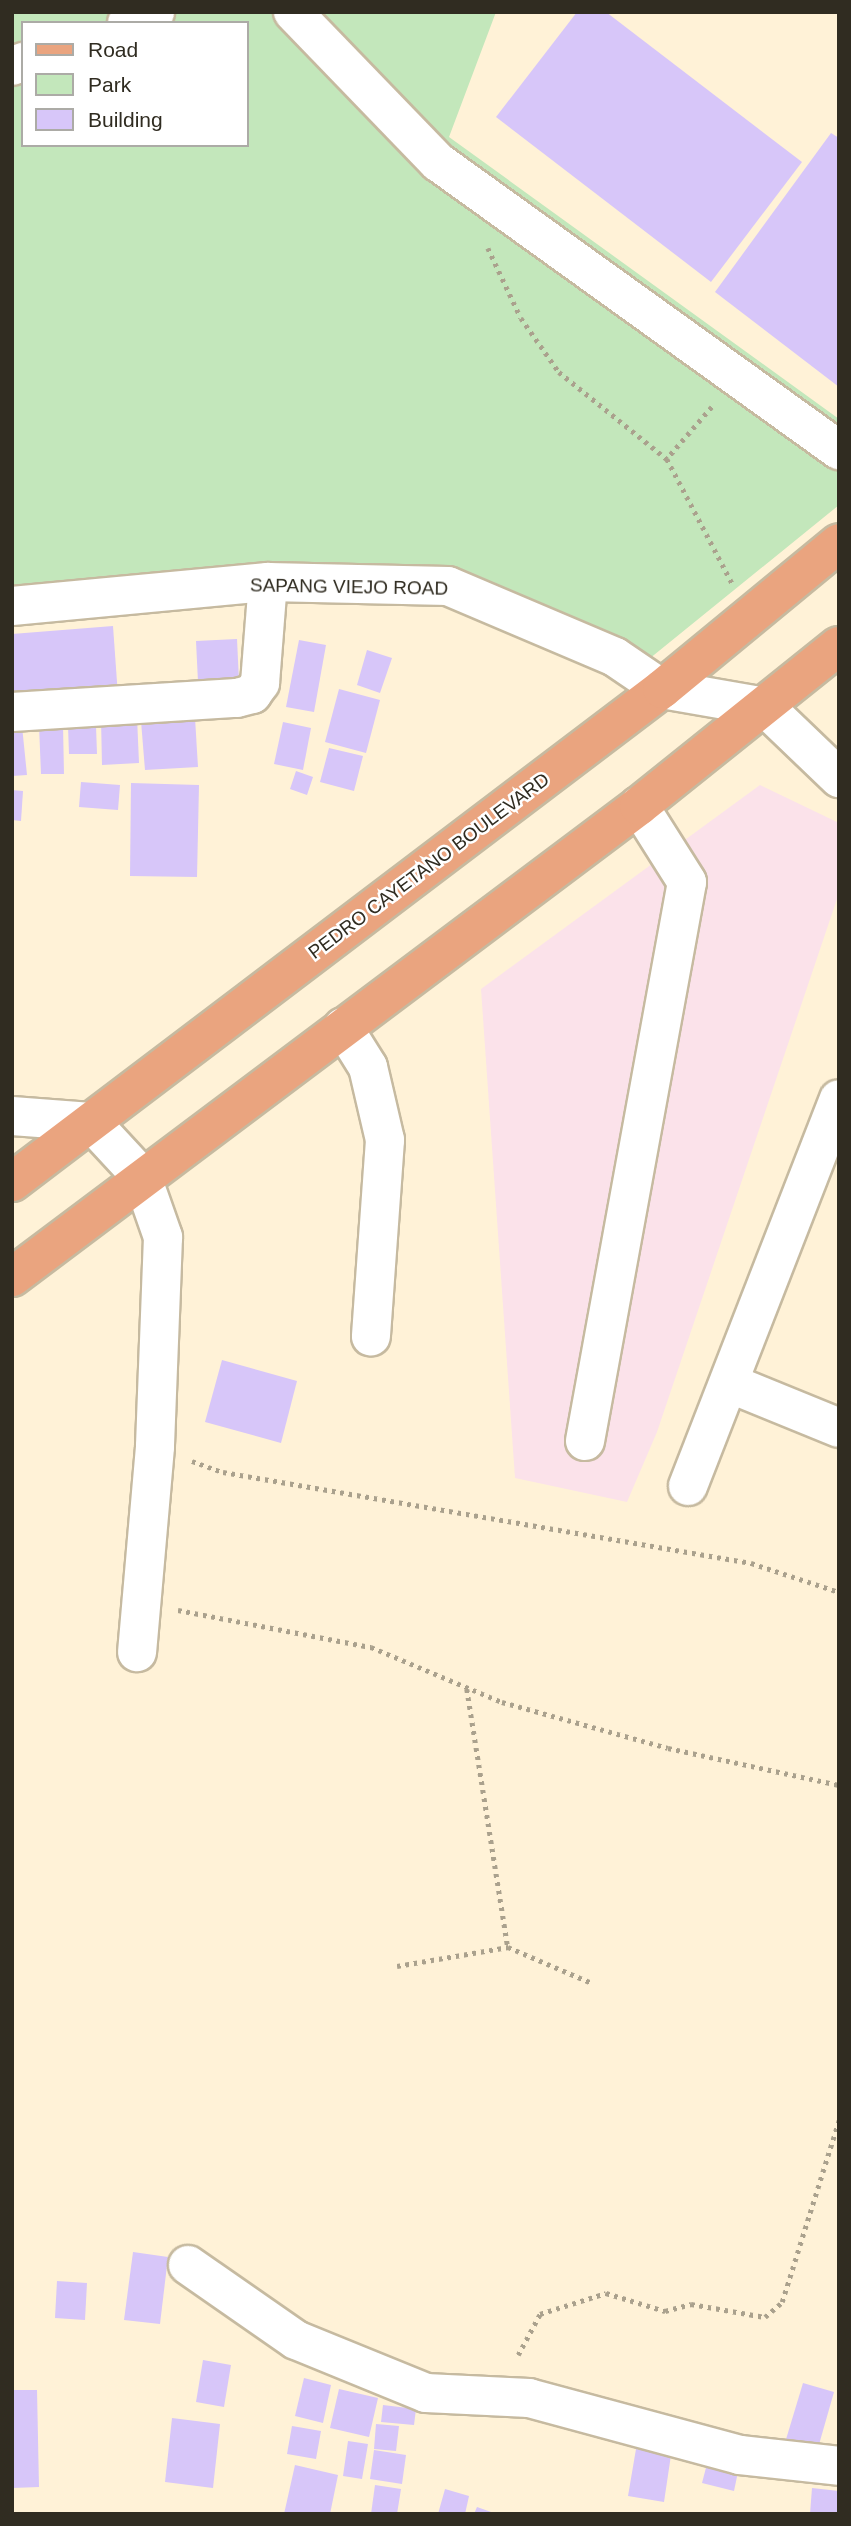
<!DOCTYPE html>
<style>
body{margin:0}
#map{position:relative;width:851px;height:2526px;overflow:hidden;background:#fff2d7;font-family:Arial,sans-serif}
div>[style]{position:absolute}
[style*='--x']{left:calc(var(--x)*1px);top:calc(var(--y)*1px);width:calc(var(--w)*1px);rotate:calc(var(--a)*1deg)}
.industrial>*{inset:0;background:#fbe2ea}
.green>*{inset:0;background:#c3e7bb}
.building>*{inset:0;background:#d7c6f9}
.path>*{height:4.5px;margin-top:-2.25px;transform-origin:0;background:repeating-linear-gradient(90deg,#aaa18d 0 3.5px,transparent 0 8.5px)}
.roads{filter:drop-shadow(2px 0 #c6baa0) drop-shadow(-2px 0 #c6baa0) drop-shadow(0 2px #c6baa0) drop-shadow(0 -2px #c6baa0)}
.minor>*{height:38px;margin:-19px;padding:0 19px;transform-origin:19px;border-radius:19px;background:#fff}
.major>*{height:38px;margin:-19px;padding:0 19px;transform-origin:19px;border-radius:19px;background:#eaa47f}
span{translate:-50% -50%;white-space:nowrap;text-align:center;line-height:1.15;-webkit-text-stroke:5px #fff;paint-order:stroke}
.street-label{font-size:19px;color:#302c21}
.frame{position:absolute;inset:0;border:14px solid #302c21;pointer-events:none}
.legend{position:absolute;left:21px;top:21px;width:228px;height:126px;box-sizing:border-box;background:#fff;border:2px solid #acaba6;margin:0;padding:9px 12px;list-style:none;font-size:21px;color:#302c21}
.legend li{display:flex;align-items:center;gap:14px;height:35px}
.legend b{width:35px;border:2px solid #acaba6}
</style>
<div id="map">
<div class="industrial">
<div style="clip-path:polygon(760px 785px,839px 823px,839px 893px,657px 1432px,627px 1502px,515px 1478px,481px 989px)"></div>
</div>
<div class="green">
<div style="clip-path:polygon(evenodd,12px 12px,496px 12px,449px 137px,839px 419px,839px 505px,649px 659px,434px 568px,12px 592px,12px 12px,23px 23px,247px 23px,247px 145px,23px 145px,23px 23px)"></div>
</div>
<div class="building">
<div style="clip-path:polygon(577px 12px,606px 12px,802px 162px,711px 282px,496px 117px)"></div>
<div style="clip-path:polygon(831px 133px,839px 138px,839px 387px,715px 292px)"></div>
<div style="clip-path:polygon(113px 626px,118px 696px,12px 704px,12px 634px)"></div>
<div style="clip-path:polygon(237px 639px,239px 681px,198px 682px,196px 641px)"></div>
<div style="clip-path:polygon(299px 640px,326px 645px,314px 712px,286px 707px)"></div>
<div style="clip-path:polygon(367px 650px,392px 658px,380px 693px,357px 685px)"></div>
<div style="clip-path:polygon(339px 689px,380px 700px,366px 753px,325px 742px)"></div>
<div style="clip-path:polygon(137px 717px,139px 763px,102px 765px,101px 719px)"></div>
<div style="clip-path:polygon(195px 718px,198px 767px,145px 770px,141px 721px)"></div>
<div style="clip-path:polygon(283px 722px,311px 728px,303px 770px,274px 764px)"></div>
<div style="clip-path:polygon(39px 725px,63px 725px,64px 774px,41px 774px)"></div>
<div style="clip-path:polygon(22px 726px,27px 775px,12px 776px,12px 727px)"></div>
<div style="clip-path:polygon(68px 726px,96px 726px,97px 754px,69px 754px)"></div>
<div style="clip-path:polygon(329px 748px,363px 756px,354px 791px,320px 782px)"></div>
<div style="clip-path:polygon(296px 771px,313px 777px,307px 795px,290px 789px)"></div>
<div style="clip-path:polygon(81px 782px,120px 785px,118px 810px,79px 807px)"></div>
<div style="clip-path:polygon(131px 783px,199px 785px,197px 877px,130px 876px)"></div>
<div style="clip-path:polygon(12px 790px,23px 791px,21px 821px,12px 820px)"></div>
<div style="clip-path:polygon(222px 1360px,297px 1381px,281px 1443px,205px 1422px)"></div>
<div style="clip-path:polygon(133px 2252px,168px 2257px,160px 2324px,124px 2320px)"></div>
<div style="clip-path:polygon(57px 2281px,87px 2283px,85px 2320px,55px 2318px)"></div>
<div style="clip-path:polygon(203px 2360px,231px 2365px,224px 2407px,196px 2402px)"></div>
<div style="clip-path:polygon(304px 2378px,331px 2385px,323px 2423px,295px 2416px)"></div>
<div style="clip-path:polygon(803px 2383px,834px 2392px,816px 2455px,784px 2446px)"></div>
<div style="clip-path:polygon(339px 2389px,378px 2398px,369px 2437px,330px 2428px)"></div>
<div style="clip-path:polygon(12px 2390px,37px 2390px,39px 2487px,12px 2488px)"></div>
<div style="clip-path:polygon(383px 2405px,416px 2409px,414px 2425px,381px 2422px)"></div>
<div style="clip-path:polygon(172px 2418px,220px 2424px,213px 2488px,165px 2482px)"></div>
<div style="clip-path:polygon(376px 2424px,399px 2426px,396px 2451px,374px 2449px)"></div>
<div style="clip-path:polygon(292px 2426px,321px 2431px,316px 2459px,287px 2454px)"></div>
<div style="clip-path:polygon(348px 2441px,368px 2444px,362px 2479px,343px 2476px)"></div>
<div style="clip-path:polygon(636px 2449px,671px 2455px,664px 2502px,628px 2496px)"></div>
<div style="clip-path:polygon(374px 2450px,406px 2455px,402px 2484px,370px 2479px)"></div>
<div style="clip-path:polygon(708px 2460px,739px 2467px,734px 2491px,702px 2483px)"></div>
<div style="clip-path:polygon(295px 2465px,338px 2475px,330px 2514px,284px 2514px)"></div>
<div style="clip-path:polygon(375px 2485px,401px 2489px,397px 2514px,371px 2514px)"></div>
<div style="clip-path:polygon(812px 2488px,839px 2491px,837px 2514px,810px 2514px)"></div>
<div style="clip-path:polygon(445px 2489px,469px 2496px,465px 2514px,438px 2514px)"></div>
<div style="clip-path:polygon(477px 2507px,494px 2513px,494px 2514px,474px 2514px)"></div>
</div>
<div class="path">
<div style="--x:488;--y:248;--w:77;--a:64.8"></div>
<div style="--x:521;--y:318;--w:66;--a:54.9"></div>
<div style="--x:559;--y:372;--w:139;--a:38.9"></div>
<div style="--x:712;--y:407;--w:69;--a:130.9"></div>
<div style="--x:667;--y:459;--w:140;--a:62.3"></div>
<div style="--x:192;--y:1461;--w:33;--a:20"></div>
<div style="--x:223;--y:1472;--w:536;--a:9.78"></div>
<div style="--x:751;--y:1563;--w:93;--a:18.2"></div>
<div style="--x:178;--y:1610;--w:197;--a:10.9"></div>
<div style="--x:371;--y:1647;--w:142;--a:22.8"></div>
<div style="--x:502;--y:1702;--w:172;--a:15.5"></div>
<div style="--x:668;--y:1748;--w:175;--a:12.2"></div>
<div style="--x:467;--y:1689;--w:261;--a:81"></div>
<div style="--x:508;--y:1947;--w:91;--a:23.2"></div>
<div style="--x:397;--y:1966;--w:113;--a:-9.7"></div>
<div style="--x:518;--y:2355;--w:47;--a:-61.8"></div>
<div style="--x:540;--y:2314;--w:69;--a:-17.7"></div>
<div style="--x:606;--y:2293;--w:62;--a:17"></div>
<div style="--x:665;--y:2311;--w:27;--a:-15"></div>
<div style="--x:691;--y:2304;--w:75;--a:10"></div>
<div style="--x:765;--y:2317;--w:23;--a:-41"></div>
<div style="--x:782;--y:2302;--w:191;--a:-72.6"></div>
</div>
<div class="roads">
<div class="minor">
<div style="--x:293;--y:12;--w:209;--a:46"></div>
<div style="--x:438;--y:162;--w:494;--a:35.7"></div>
<div style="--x:127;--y:23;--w:30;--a:-21"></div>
<div style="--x:12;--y:66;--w:12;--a:-20"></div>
<div style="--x:12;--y:606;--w:257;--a:-5.4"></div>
<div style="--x:268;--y:582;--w:180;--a:1.3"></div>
<div style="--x:448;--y:586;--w:181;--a:23"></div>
<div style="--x:615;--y:657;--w:57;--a:34.2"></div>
<div style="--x:662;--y:689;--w:105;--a:9.9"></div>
<div style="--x:765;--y:707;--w:103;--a:43.8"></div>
<div style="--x:12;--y:712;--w:225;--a:-3.6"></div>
<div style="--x:237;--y:698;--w:16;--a:-15"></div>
<div style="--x:252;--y:694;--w:14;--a:-54"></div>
<div style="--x:260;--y:683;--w:101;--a:-85.5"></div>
<div style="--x:343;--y:1027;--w:47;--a:58"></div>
<div style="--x:368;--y:1067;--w:75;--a:76.9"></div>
<div style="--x:385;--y:1140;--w:197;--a:94.1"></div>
<div style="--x:12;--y:1116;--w:79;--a:4.3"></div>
<div style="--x:91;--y:1122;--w:75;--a:47.2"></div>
<div style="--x:142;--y:1177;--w:64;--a:70.7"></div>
<div style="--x:163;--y:1237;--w:210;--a:92.2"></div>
<div style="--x:155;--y:1447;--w:206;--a:95"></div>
<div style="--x:729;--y:1383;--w:119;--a:22.2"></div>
<div style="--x:585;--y:1441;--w:568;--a:-79.66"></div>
<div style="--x:687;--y:882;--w:90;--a:-122.3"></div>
<div style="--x:688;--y:1486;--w:415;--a:-68.7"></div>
<div style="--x:188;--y:2265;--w:131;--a:34.8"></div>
<div style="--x:296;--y:2340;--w:140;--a:22.2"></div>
<div style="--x:426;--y:2393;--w:103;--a:2.8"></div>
<div style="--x:529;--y:2398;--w:219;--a:15.1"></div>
<div style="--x:740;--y:2455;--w:100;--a:6.3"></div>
</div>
<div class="major">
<div style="--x:12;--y:1182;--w:816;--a:-37.18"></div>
<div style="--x:662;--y:689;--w:229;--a:-39.5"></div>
<div style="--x:12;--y:1277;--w:784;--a:-36.91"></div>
<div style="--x:639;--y:806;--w:256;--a:-38.7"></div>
</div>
</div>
<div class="street-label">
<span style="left:349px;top:587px;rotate:1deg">SAPANG VIEJO ROAD</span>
<span style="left:429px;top:866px;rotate:-37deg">PEDRO CAYETANO BOULEVARD</span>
</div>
<div class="frame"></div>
<ul class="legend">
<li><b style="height:9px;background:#eaa47f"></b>Road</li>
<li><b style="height:19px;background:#c3e7bb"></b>Park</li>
<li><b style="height:19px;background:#d7c6f9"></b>Building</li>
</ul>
</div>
